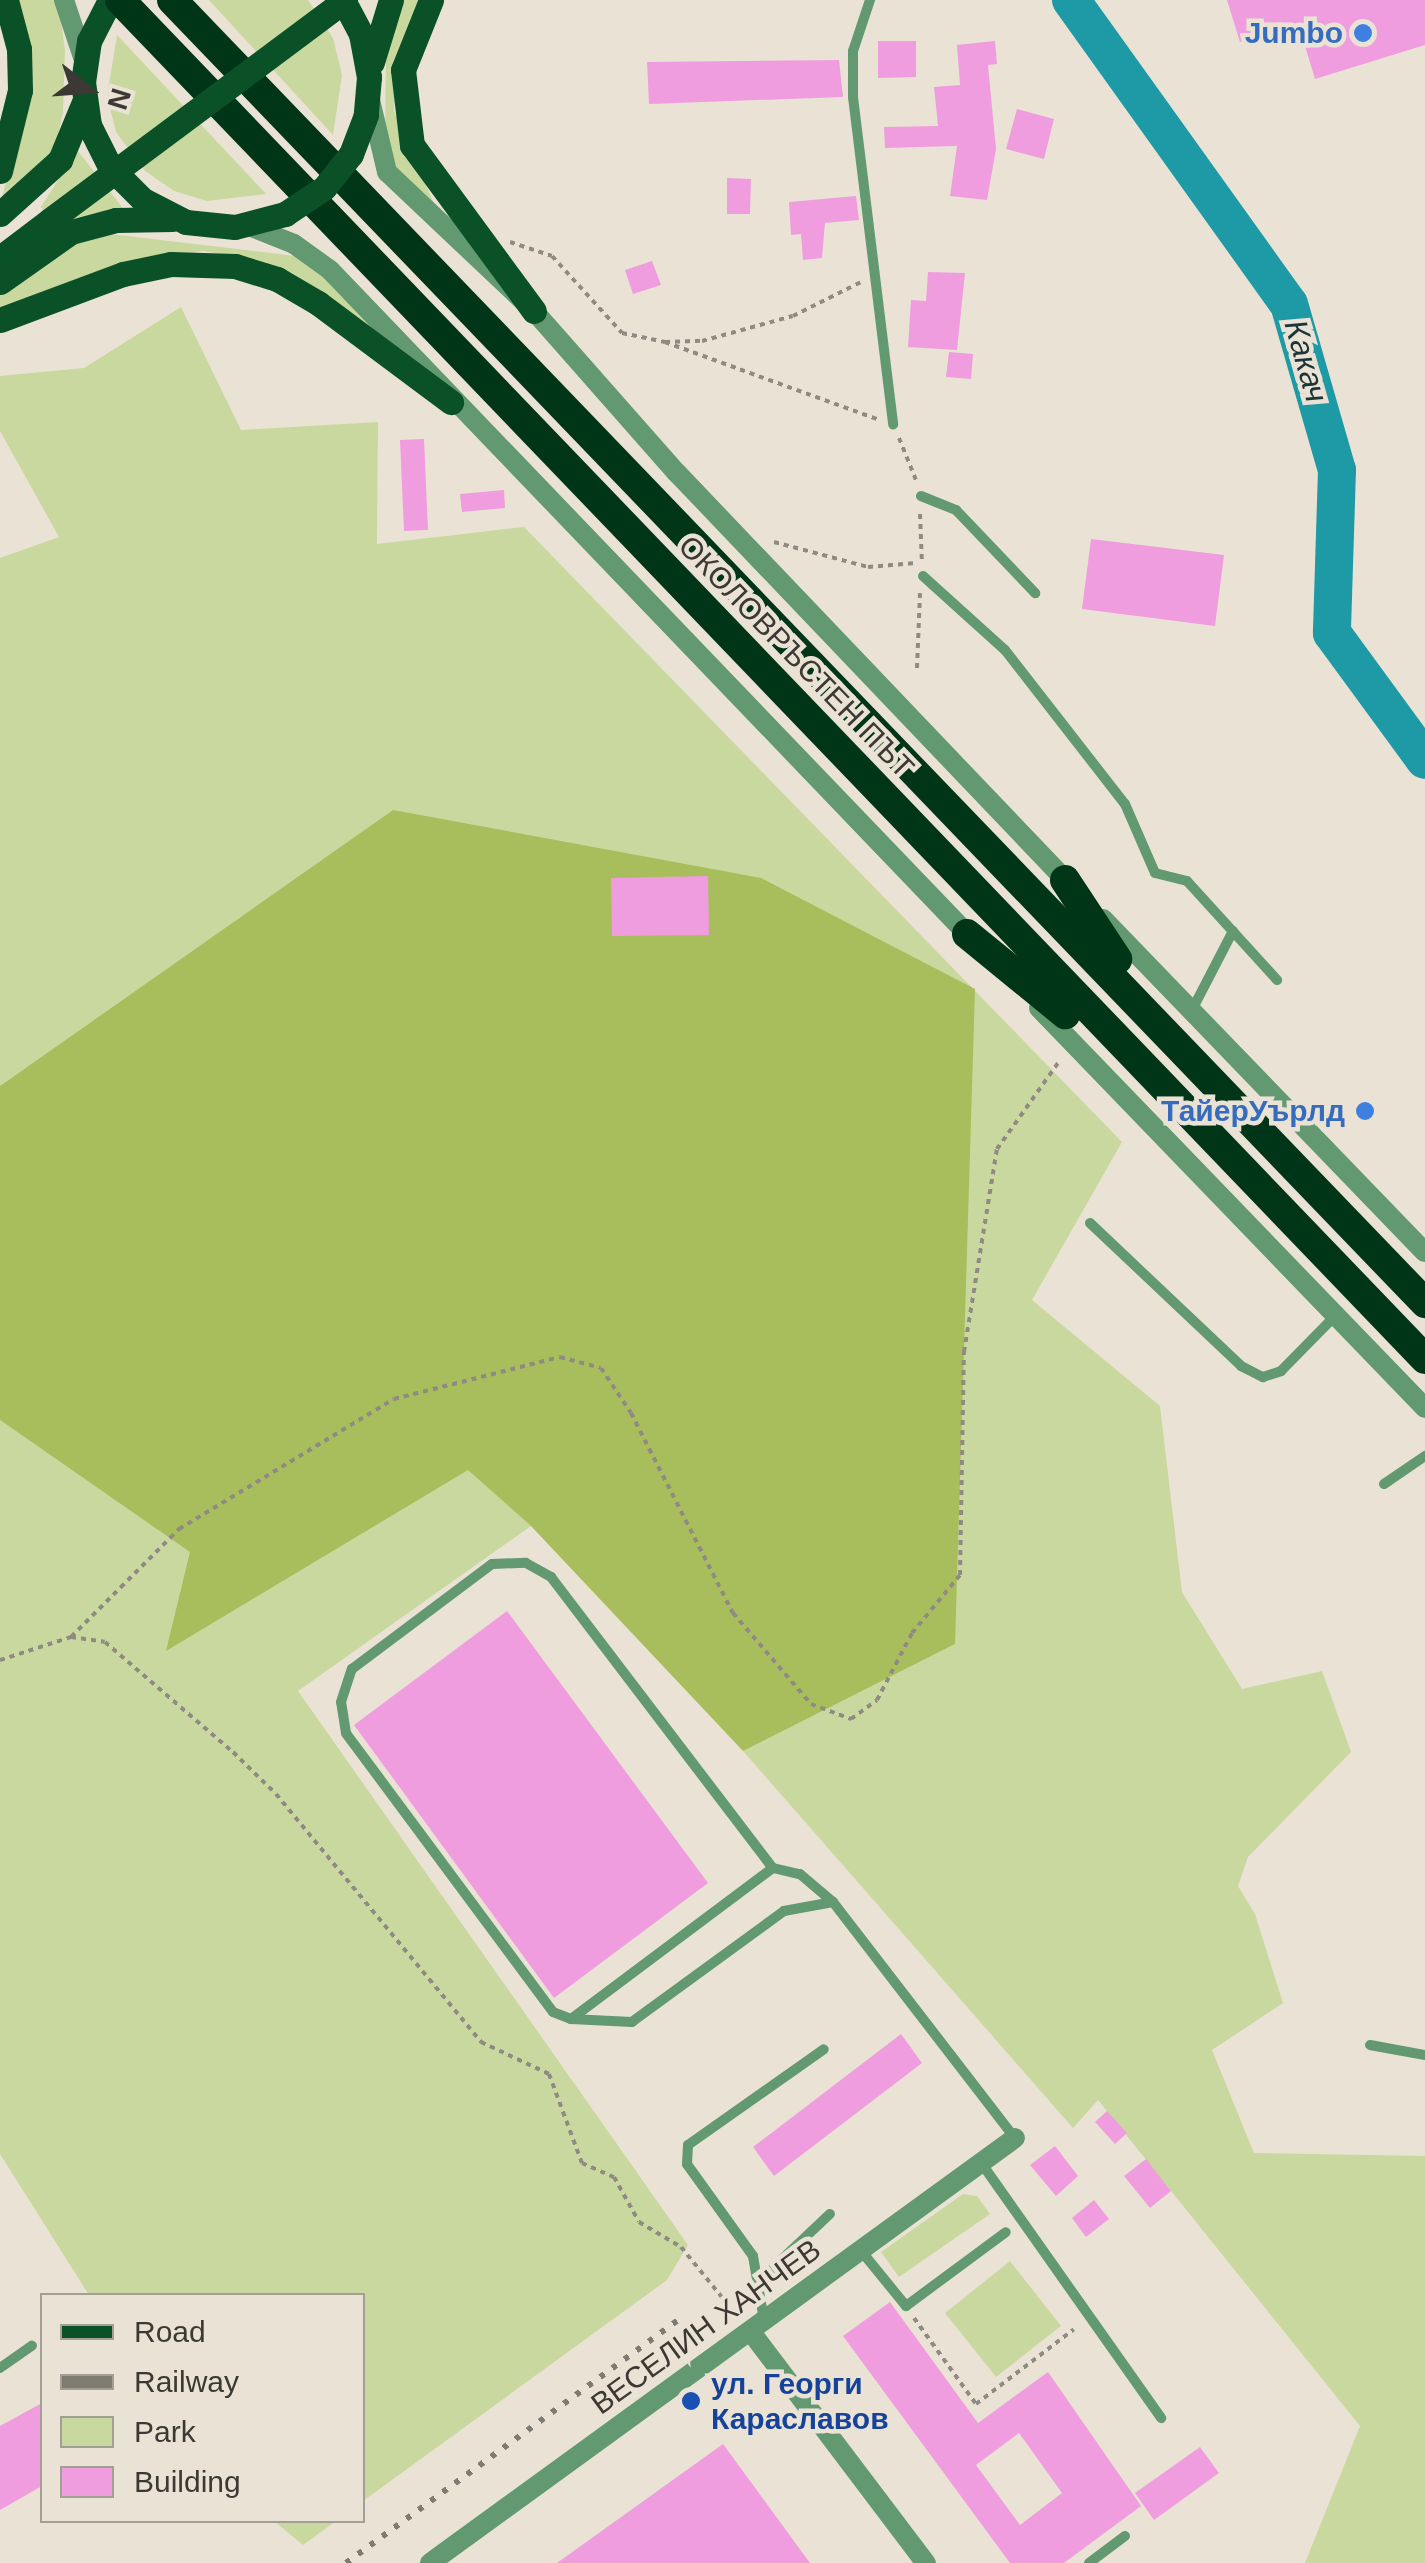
<!DOCTYPE html>
<meta charset="utf-8">
<style>
body{margin:0}
#map{position:relative;width:1425px;height:2563px;overflow:hidden;background:#eae3d5;font-family:Helvetica,sans-serif}
div>[style]{position:absolute}
[style*='--x']{left:calc(var(--x)*1px);top:calc(var(--y)*1px);width:calc(var(--w)*1px);rotate:calc(var(--a)*1deg)}
.green>*{inset:0;background:#c9d89e}
.forest>*{inset:0;background:#a8bd5b}
.river>*{height:38px;margin:-19px;padding:0 19px;transform-origin:19px;border-radius:19px;background:#1d9aa6}
.building>*{inset:0;background:#ef9dde}
.path>*{height:4px;margin-top:-2px;transform-origin:0;background:repeating-linear-gradient(90deg,#908b82 0 5px,transparent 0 10px)}
.lane>*{height:10px;margin:-5px;padding:0 5px;transform-origin:5px;border-radius:5px;background:#629971}
.street>*{height:20px;margin:-10px;padding:0 10px;transform-origin:10px;border-radius:10px;background:#629971}
.primary>*{height:25px;margin:-12.5px;padding:0 12.5px;transform-origin:12.5px;border-radius:12.5px;background:#0a5128}
.highway>*{height:30px;margin:-15px;padding:0 15px;transform-origin:15px;border-radius:15px;background:#013517}
.rail>*{height:6px;margin-top:-3px;transform-origin:0;background:repeating-linear-gradient(90deg,#7f7a72 0 5px,transparent 0 15px)}
.primary-bridge>*{height:25px;margin:-12.5px;padding:0 12.5px;transform-origin:12.5px;border-radius:12.5px;background:#0a5128}
.dots>*{width:28px;height:28px;translate:-50% -50%;box-sizing:border-box;border:5px solid #eae3d5;border-radius:50%}
span{translate:-50% -50%;white-space:nowrap;text-align:center;line-height:1.15;-webkit-text-stroke:9px #eae3d5;paint-order:stroke}
.shop-label{font-size:30px;color:#366cbe;font-weight:700}
.right{translate:-100% -50%;text-align:right}
.street-label{font-size:30px;color:#3c3934}
.transit-label{font-size:30px;color:#164399;font-weight:700}
.left{translate:0 -50%;text-align:left}
.water-label{font-size:32px;color:#1c3538;font-style:italic}
.legend{position:absolute;left:40px;top:2293px;width:325px;height:230px;box-sizing:border-box;background:#eae3d5;border:2px solid #a49f95;margin:0;padding:12px 18px;list-style:none;font-size:30px;color:#3c3934}
.legend li{display:flex;align-items:center;gap:20px;height:50px}
.legend b{width:50px;border:2px solid #a49f95}
.north{position:absolute;left:40px;top:40px;width:100px;height:100px;-webkit-text-stroke:8px #eae3d5;paint-order:stroke;rotate:107deg;font-size:28px;font-weight:700;line-height:40px;text-align:center;color:#3c3934}
.north::after{content:'';display:block;margin:auto;width:35px;height:45px;background:#3c3934;clip-path:polygon(50% 0,100% 100%,50% 72%,0 100%)}
</style>
<div id="map">
<div class="green">
<div style="clip-path:polygon(15px 0,58px 0,65px 50px,63px 112px,55px 149px,0 205px,9px 171px)"></div>
<div style="clip-path:polygon(209px 0,308px 0,333px 38px,342px 75px,333px 135px)"></div>
<div style="clip-path:polygon(398px 0,423px 0,397px 54px,394px 111px,435px 206px,391px 162px,385px 133px,386px 58px)"></div>
<div style="clip-path:polygon(117px 35px,266px 194px,207px 201px,174px 191px,145px 171px,116px 132px,107px 96px)"></div>
<div style="clip-path:polygon(77px 150px,126px 212px,60px 233px,41px 207px)"></div>
<div style="clip-path:polygon(102px 233px,295px 256px,329px 280px,382px 337px,264px 263px,204px 251px,170px 255px,0 312px,0 293px,57px 248px)"></div>
<div style="clip-path:polygon(181px 307px,241px 430px,378px 422px,377px 544px,524px 527px,1122px 1142px,1032px 1300px,1160px 1406px,1182px 1592px,1242px 1689px,1322px 1671px,1351px 1752px,1248px 1857px,1238px 1886px,1255px 1914px,1283px 2003px,1212px 2050px,1254px 2153px,1425px 2156px,1425px 2563px,1305px 2563px,1360px 2426px,1098px 2100px,1073px 2128px,743px 1751px,955px 1644px,393px 810px,0 1086px,0 558px,59px 537px,0 431px,0 376px,84px 368px)"></div>
<div style="clip-path:polygon(0 1420px,191px 1552px,167px 1650px,468px 1469px,531px 1526px,298px 1691px,688px 2245px,667px 2280px,363px 2501px,362px 2296px,89px 2295px,0 2154px)"></div>
<div style="clip-path:polygon(963px 2194px,977px 2196px,990px 2214px,899px 2277px,881px 2252px)"></div>
<div style="clip-path:polygon(1010px 2261px,1061px 2326px,996px 2377px,945px 2313px)"></div>
<div style="clip-path:polygon(274px 2521px,336px 2521px,303px 2545px)"></div>
</div>
<div class="forest">
<div style="clip-path:polygon(393px 810px,761px 878px,975px 989px,955px 1644px,743px 1751px,531px 1526px,468px 1470px,166px 1651px,190px 1552px,0 1420px,0 1086px)"></div>
</div>
<div class="river">
<div style="--x:1071;--y:0;--w:374;--a:54.4"></div>
<div style="--x:1289;--y:304;--w:173;--a:73.9"></div>
<div style="--x:1337;--y:470;--w:163;--a:91.8"></div>
<div style="--x:1332;--y:633;--w:157;--a:53.8"></div>
</div>
<div class="building">
<div style="clip-path:polygon(1227px 0,1425px 0,1425px 45px,1315px 79px,1298px 23px,1240px 42px)"></div>
<div style="clip-path:polygon(878px 41px,916px 41px,916px 77px,878px 78px)"></div>
<div style="clip-path:polygon(995px 41px,997px 64px,988px 65px,996px 149px,987px 200px,950px 196px,957px 146px,885px 148px,884px 127px,938px 126px,934px 87px,960px 85px,957px 45px)"></div>
<div style="clip-path:polygon(839px 60px,843px 97px,649px 104px,647px 62px)"></div>
<div style="clip-path:polygon(1017px 109px,1054px 119px,1044px 159px,1006px 149px)"></div>
<div style="clip-path:polygon(727px 178px,751px 179px,750px 214px,727px 214px)"></div>
<div style="clip-path:polygon(856px 196px,859px 220px,825px 223px,822px 258px,803px 260px,801px 234px,791px 235px,789px 202px)"></div>
<div style="clip-path:polygon(652px 261px,661px 285px,633px 294px,625px 270px)"></div>
<div style="clip-path:polygon(928px 272px,965px 273px,957px 350px,908px 347px,911px 300px,926px 301px)"></div>
<div style="clip-path:polygon(949px 352px,973px 354px,971px 379px,946px 377px)"></div>
<div style="clip-path:polygon(424px 439px,428px 530px,404px 531px,400px 440px)"></div>
<div style="clip-path:polygon(504px 490px,505px 508px,462px 512px,460px 494px)"></div>
<div style="clip-path:polygon(1091px 539px,1224px 555px,1215px 626px,1082px 609px)"></div>
<div style="clip-path:polygon(708px 876px,709px 935px,612px 936px,611px 878px)"></div>
<div style="clip-path:polygon(507px 1611px,708px 1883px,554px 1998px,354px 1725px)"></div>
<div style="clip-path:polygon(901px 2034px,922px 2063px,774px 2176px,753px 2147px)"></div>
<div style="clip-path:polygon(1107px 2111px,1127px 2133px,1115px 2144px,1095px 2122px)"></div>
<div style="clip-path:polygon(1055px 2146px,1078px 2176px,1056px 2196px,1030px 2165px)"></div>
<div style="clip-path:polygon(1146px 2159px,1171px 2191px,1150px 2208px,1124px 2176px)"></div>
<div style="clip-path:polygon(1094px 2200px,1109px 2219px,1086px 2237px,1072px 2218px)"></div>
<div style="clip-path:polygon(evenodd,890px 2302px,978px 2423px,1048px 2372px,1141px 2506px,1064px 2563px,1010px 2563px,843px 2336px,890px 2302px,1019px 2433px,1062px 2493px,1020px 2525px,976px 2465px,1019px 2433px)"></div>
<div style="clip-path:polygon(42px 2403px,42px 2486px,0 2510px,0 2426px)"></div>
<div style="clip-path:polygon(723px 2444px,810px 2563px,557px 2563px)"></div>
<div style="clip-path:polygon(1200px 2447px,1219px 2473px,1154px 2520px,1135px 2493px)"></div>
</div>
<div class="path">
<div style="--x:510;--y:242;--w:44;--a:18.4"></div>
<div style="--x:552;--y:256;--w:104;--a:47.7"></div>
<div style="--x:622;--y:333;--w:44;--a:11.8"></div>
<div style="--x:665;--y:342;--w:37;--a:-2"></div>
<div style="--x:702;--y:341;--w:94;--a:-15.4"></div>
<div style="--x:793;--y:316;--w:76;--a:-26.6"></div>
<div style="--x:665;--y:342;--w:228;--a:20"></div>
<div style="--x:899;--y:438;--w:45;--a:68"></div>
<div style="--x:920;--y:514;--w:50;--a:87.7"></div>
<div style="--x:774;--y:542;--w:97;--a:14.9"></div>
<div style="--x:868;--y:567;--w:48;--a:-4.8"></div>
<div style="--x:917;--y:668;--w:75;--a:-87.7"></div>
<div style="--x:71;--y:1637;--w:153;--a:-45"></div>
<div style="--x:179;--y:1529;--w:251;--a:-31.2"></div>
<div style="--x:394;--y:1399;--w:171;--a:-14.2"></div>
<div style="--x:560;--y:1357;--w:42;--a:15"></div>
<div style="--x:601;--y:1368;--w:54;--a:56.3"></div>
<div style="--x:631;--y:1413;--w:225;--a:63"></div>
<div style="--x:733;--y:1613;--w:120;--a:49.4"></div>
<div style="--x:811;--y:1704;--w:43;--a:20.6"></div>
<div style="--x:851;--y:1719;--w:32;--a:-36"></div>
<div style="--x:877;--y:1700;--w:76;--a:-62.4"></div>
<div style="--x:912;--y:1633;--w:75;--a:-50.4"></div>
<div style="--x:960;--y:1575;--w:223;--a:-89"></div>
<div style="--x:964;--y:1352;--w:206;--a:-80.8"></div>
<div style="--x:997;--y:1149;--w:109;--a:-54.7"></div>
<div style="--x:0;--y:1660;--w:75;--a:-17.9"></div>
<div style="--x:71;--y:1637;--w:34;--a:8"></div>
<div style="--x:105;--y:1642;--w:169;--a:40.7"></div>
<div style="--x:233;--y:1752;--w:60;--a:44.3"></div>
<div style="--x:276;--y:1794;--w:322;--a:50.4"></div>
<div style="--x:481;--y:2042;--w:75;--a:25.2"></div>
<div style="--x:549;--y:2074;--w:95;--a:69.7"></div>
<div style="--x:582;--y:2163;--w:35;--a:24"></div>
<div style="--x:614;--y:2177;--w:51;--a:60.9"></div>
<div style="--x:639;--y:2222;--w:49;--a:30.8"></div>
<div style="--x:681;--y:2247;--w:90;--a:50.8"></div>
<div style="--x:914;--y:2318;--w:106;--a:54.2"></div>
<div style="--x:976;--y:2404;--w:123;--a:-37.4"></div>
</div>
<div class="lane">
<div style="--x:870;--y:0;--w:54;--a:108.4"></div>
<div style="--x:853;--y:51;--w:46;--a:90"></div>
<div style="--x:853;--y:97;--w:330;--a:83"></div>
<div style="--x:921;--y:496;--w:38;--a:22"></div>
<div style="--x:956;--y:510;--w:115;--a:46.4"></div>
<div style="--x:923;--y:576;--w:110;--a:42.1"></div>
<div style="--x:1005;--y:650;--w:195;--a:52.1"></div>
<div style="--x:1125;--y:804;--w:75;--a:66.5"></div>
<div style="--x:1155;--y:873;--w:33;--a:14"></div>
<div style="--x:1187;--y:881;--w:134;--a:47.7"></div>
<div style="--x:1192;--y:1010;--w:89;--a:-62.6"></div>
<div style="--x:1090;--y:1223;--w:208;--a:43.4"></div>
<div style="--x:1241;--y:1366;--w:25;--a:27"></div>
<div style="--x:1263;--y:1377;--w:19;--a:-18"></div>
<div style="--x:1281;--y:1371;--w:77;--a:-45.5"></div>
<div style="--x:1384;--y:1484;--w:50;--a:-34.3"></div>
<div style="--x:833;--y:1902;--w:50;--a:169.6"></div>
<div style="--x:784;--y:1911;--w:188;--a:143.9"></div>
<div style="--x:632;--y:2022;--w:61;--a:-177.2"></div>
<div style="--x:571;--y:2019;--w:19;--a:-159"></div>
<div style="--x:553;--y:2012;--w:347;--a:-126.6"></div>
<div style="--x:346;--y:1733;--w:31;--a:-99"></div>
<div style="--x:341;--y:1702;--w:35;--a:-72"></div>
<div style="--x:352;--y:1669;--w:175;--a:-36.9"></div>
<div style="--x:492;--y:1564;--w:34;--a:-2"></div>
<div style="--x:526;--y:1563;--w:29;--a:29"></div>
<div style="--x:551;--y:1577;--w:366;--a:52.7"></div>
<div style="--x:773;--y:1868;--w:28;--a:13"></div>
<div style="--x:800;--y:1874;--w:43;--a:40.3"></div>
<div style="--x:833;--y:1902;--w:297;--a:52.4"></div>
<div style="--x:571;--y:2019;--w:252;--a:-36.8"></div>
<div style="--x:1370;--y:2045;--w:56;--a:10.3"></div>
<div style="--x:982;--y:2164;--w:311;--a:54.8"></div>
<div style="--x:862;--y:2252;--w:70;--a:50.8"></div>
<div style="--x:906;--y:2306;--w:124;--a:-36.5"></div>
<div style="--x:758;--y:2282;--w:99;--a:-43.4"></div>
<div style="--x:764;--y:2320;--w:65;--a:-99.8"></div>
<div style="--x:753;--y:2256;--w:113;--a:-125.7"></div>
<div style="--x:687;--y:2164;--w:19;--a:-87"></div>
<div style="--x:688;--y:2145;--w:166;--a:-35.2"></div>
<div style="--x:0;--y:2368;--w:39;--a:-35"></div>
<div style="--x:1089;--y:2563;--w:45;--a:-36.9"></div>
</div>
<div class="street">
<div style="--x:64;--y:0;--w:63;--a:71.6"></div>
<div style="--x:370;--y:100;--w:74;--a:76.7"></div>
<div style="--x:387;--y:172;--w:202;--a:43.4"></div>
<div style="--x:534;--y:311;--w:216;--a:48.6"></div>
<div style="--x:677;--y:473;--w:574;--a:46.34"></div>
<div style="--x:249;--y:226;--w:48;--a:21.8"></div>
<div style="--x:294;--y:244;--w:44;--a:35.8"></div>
<div style="--x:330;--y:270;--w:930;--a:46.18"></div>
<div style="--x:1103;--y:919;--w:463;--a:46"></div>
<div style="--x:1039;--y:1008;--w:556;--a:46.02"></div>
<div style="--x:751;--y:2332;--w:290;--a:52.9"></div>
<div style="--x:430;--y:2563;--w:723;--a:-36"></div>
</div>
<div class="primary">
<div style="--x:110;--y:0;--w:46;--a:117.1"></div>
<div style="--x:89;--y:41;--w:41;--a:98.3"></div>
<div style="--x:83;--y:82;--w:43;--a:82.1"></div>
<div style="--x:89;--y:125;--w:47;--a:63.4"></div>
<div style="--x:110;--y:167;--w:47;--a:45"></div>
<div style="--x:143;--y:200;--w:48;--a:27.1"></div>
<div style="--x:186;--y:222;--w:49;--a:5.8"></div>
<div style="--x:235;--y:227;--w:52;--a:-14.6"></div>
<div style="--x:343;--y:0;--w:38;--a:62"></div>
<div style="--x:361;--y:34;--w:44;--a:79.5"></div>
<div style="--x:369;--y:77;--w:38;--a:95"></div>
<div style="--x:366;--y:115;--w:42;--a:111"></div>
<div style="--x:431;--y:0;--w:75;--a:111.8"></div>
<div style="--x:403;--y:70;--w:76;--a:83.2"></div>
<div style="--x:412;--y:145;--w:206;--a:53.7"></div>
<div style="--x:372;--y:62;--w:65;--a:-73"></div>
<div style="--x:0;--y:171;--w:83;--a:-76.1"></div>
<div style="--x:20;--y:90;--w:41;--a:-91.4"></div>
<div style="--x:19;--y:49;--w:51;--a:-104.9"></div>
<div style="--x:0;--y:214;--w:81;--a:-42"></div>
<div style="--x:60;--y:160;--w:63;--a:-67.5"></div>
<div style="--x:0;--y:258;--w:63;--a:-37.2"></div>
<div style="--x:0;--y:282;--w:87;--a:-35.2"></div>
<div style="--x:71;--y:232;--w:47;--a:-14.9"></div>
<div style="--x:116;--y:220;--w:56;--a:-1"></div>
<div style="--x:0;--y:320;--w:131;--a:-20.5"></div>
<div style="--x:123;--y:274;--w:49;--a:-11.8"></div>
<div style="--x:171;--y:264;--w:64;--a:1.8"></div>
<div style="--x:235;--y:266;--w:44;--a:17.2"></div>
<div style="--x:277;--y:279;--w:48;--a:30.3"></div>
<div style="--x:318;--y:303;--w:166;--a:36.7"></div>
</div>
<div class="highway">
<div style="--x:120;--y:0;--w:1884;--a:46.16"></div>
<div style="--x:172;--y:0;--w:1808;--a:46.12"></div>
<div style="--x:1065;--y:880;--w:95;--a:56.6"></div>
<div style="--x:967;--y:934;--w:127;--a:39.2"></div>
</div>
<div class="rail">
<div style="--x:346;--y:2563;--w:416;--a:-36.2"></div>
</div>
<div class="primary-bridge">
<div style="--x:285;--y:214;--w:47;--a:-33.7"></div>
<div style="--x:324;--y:188;--w:43;--a:-51.5"></div>
<div style="--x:50;--y:220;--w:368;--a:-36.7"></div>
</div>
<div class="dots">
<div style="left:1363px;top:33px;background:#3f7fe0"></div>
<div style="left:1365px;top:1111px;background:#3f7fe0"></div>
<div style="left:691px;top:2401px;background:#1a4fb4"></div>
</div>
<div class="shop-label">
<span class="right" style="left:1343px;top:33px">Jumbo</span>
<span class="right" style="left:1345px;top:1111px">ТайерУърлд</span>
</div>
<div class="street-label">
<span style="left:796px;top:657px;rotate:46deg">ОКОЛОВРЪСТЕН ПЪТ</span>
<span style="left:706px;top:2327px;rotate:-36deg">ВЕСЕЛИН ХАНЧЕВ</span>
</div>
<div class="transit-label">
<span class="left" style="left:711px;top:2401px">ул. Георги<br>Караславов</span>
</div>
<div class="water-label">
<span style="left:1306px;top:361px;rotate:74deg">Какач</span>
</div>
<ul class="legend">
<li><b style="height:12px;background:#0a5128"></b>Road</li>
<li><b style="height:12px;background:#7f7a72"></b>Railway</li>
<li><b style="height:28px;background:#c9d89e"></b>Park</li>
<li><b style="height:28px;background:#ef9dde"></b>Building</li>
</ul>
<div class="north">N</div>
</div>
